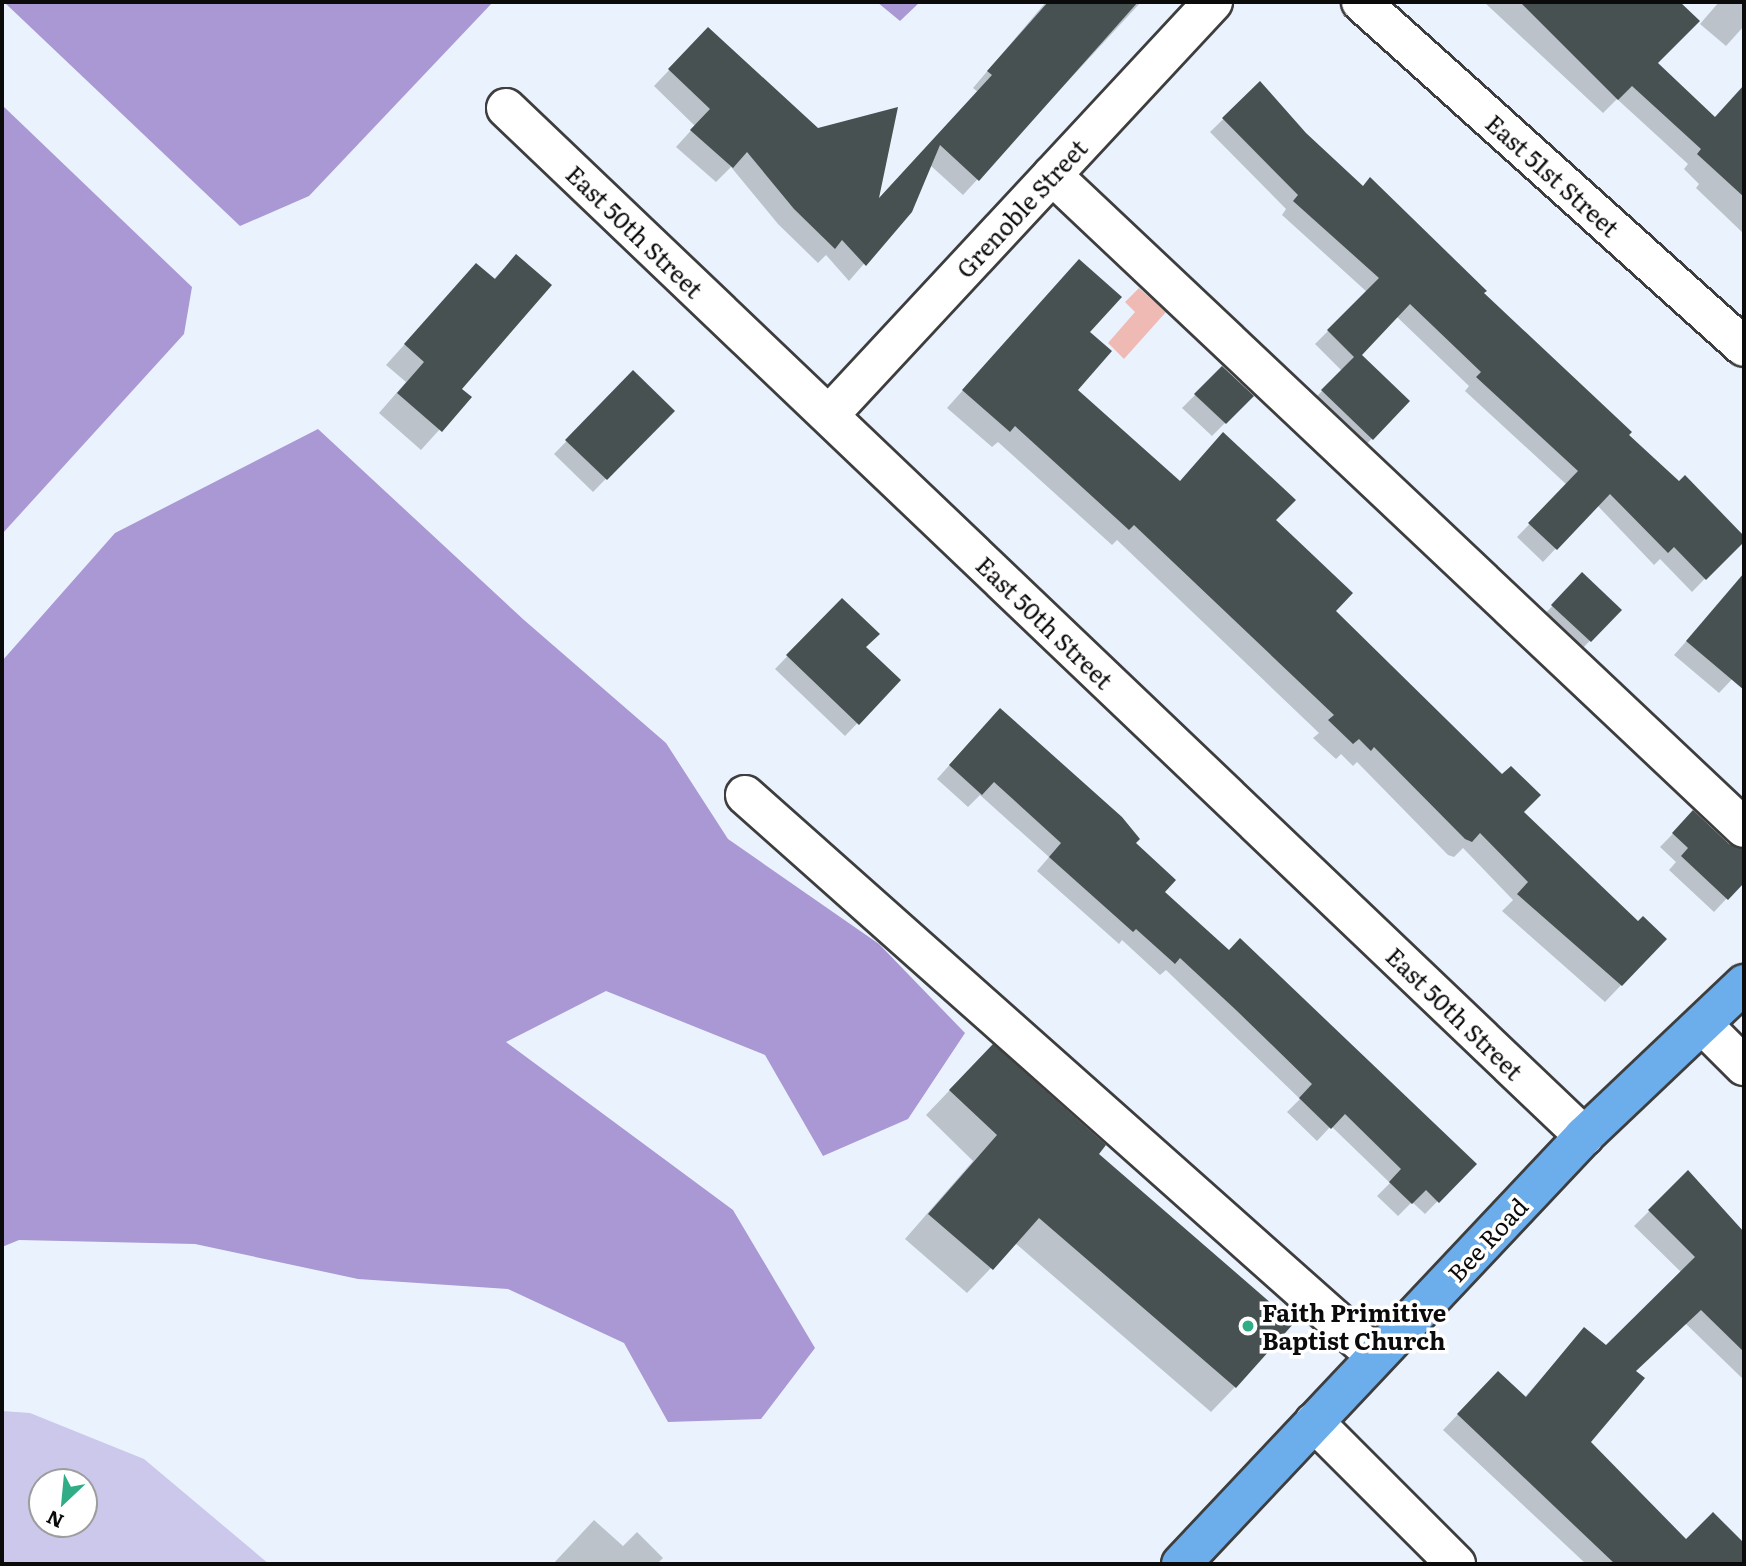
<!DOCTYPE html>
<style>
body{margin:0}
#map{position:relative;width:1746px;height:1566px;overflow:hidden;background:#eaf3fd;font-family:Literata,serif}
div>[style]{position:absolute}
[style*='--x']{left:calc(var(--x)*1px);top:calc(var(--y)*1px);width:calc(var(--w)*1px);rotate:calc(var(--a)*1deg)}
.forest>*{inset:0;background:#a998d3}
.pitch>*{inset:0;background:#cbc8ec}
.water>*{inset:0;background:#f0bab4}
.shadow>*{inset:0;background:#0003}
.building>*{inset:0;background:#485152}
.roads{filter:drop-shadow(2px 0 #3e3e3e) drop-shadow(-2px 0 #3e3e3e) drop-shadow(0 2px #3e3e3e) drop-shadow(0 -2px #3e3e3e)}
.minor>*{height:38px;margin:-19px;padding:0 19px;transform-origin:19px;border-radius:19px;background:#fff}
.major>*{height:38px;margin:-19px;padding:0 19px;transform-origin:19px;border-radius:19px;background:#6cadec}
.dots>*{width:19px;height:19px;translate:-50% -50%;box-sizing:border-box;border:4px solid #fff;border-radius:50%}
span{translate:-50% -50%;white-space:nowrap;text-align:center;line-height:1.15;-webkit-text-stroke:7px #fff;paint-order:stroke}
.street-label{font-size:24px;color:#0b0b0b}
.poi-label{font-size:24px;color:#0b0b0b;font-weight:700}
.left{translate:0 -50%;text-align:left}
.frame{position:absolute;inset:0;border:4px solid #0b0b0b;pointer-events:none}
.north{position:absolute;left:28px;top:1468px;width:70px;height:70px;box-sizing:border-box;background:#fff;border:2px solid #9d9d9d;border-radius:50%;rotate:206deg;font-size:19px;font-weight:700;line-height:28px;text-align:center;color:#0b0b0b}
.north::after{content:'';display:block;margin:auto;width:24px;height:32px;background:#30ad86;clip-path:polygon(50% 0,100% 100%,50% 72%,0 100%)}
</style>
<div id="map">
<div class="forest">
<div style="clip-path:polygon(4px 2px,493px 2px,309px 196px,240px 226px)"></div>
<div style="clip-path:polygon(877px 2px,920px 2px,900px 21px)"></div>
<div style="clip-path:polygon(2px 105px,192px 287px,184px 334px,2px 534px)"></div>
<div style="clip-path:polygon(318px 429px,524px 620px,666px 743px,728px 839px,879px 944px,965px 1033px,908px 1119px,823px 1156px,765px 1055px,606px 991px,506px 1042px,733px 1210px,815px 1348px,761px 1419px,668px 1422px,624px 1343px,508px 1289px,358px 1279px,195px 1244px,19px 1240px,2px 1247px,2px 661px,115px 533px)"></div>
</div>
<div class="pitch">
<div style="clip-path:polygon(evenodd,2px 1411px,30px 1413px,144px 1459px,269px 1564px,2px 1564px,2px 1411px,42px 1482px,84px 1482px,84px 1524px,42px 1524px,42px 1482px)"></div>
</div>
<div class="water">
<div style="clip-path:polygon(1139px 288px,1166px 312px,1124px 359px,1108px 343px,1135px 312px,1125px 302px)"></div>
</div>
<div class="shadow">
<div style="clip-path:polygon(1046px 2px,1141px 2px,963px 195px,930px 165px,910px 211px,849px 281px,826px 255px,818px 263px,778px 224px,731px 167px,716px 182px,676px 147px,695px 126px,654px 86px,693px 45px,877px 202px,978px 92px,973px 88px)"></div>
<div style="clip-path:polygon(1484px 2px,1609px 2px,1626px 17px,1642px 2px,1678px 2px,1697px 21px,1655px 63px,1715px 119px,1744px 87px,1744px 234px,1696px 188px,1699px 184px,1684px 169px,1688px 164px,1617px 99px,1603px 113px)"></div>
<div style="clip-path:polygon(1719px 2px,1744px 2px,1744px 26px,1726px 46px,1700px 24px)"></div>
<div style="clip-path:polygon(1259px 84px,1304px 134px,1482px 294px,1679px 483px,1685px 477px,1744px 538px,1692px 592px,1660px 559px,1654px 565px,1597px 505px,1543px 562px,1517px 537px,1567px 485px,1465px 391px,1469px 386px,1396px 316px,1360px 355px,1408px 401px,1359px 452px,1309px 404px,1342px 371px,1315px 344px,1367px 292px,1282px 215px,1286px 209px,1210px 132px)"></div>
<div style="clip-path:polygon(516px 256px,459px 389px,469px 397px,421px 450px,379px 413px,406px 382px,386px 365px,476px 265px,493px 280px)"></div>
<div style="clip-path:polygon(1063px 278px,1088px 333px,1075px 390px,1179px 482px,1274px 521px,1333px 611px,1522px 812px,1638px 923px,1665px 939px,1605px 1002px,1502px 911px,1513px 900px,1463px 848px,1454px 857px,1448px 855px,1357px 762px,1353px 766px,1341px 754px,1336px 759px,1313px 738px,1319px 733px,1117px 540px,1112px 545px,998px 442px,992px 447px,947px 408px)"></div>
<div style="clip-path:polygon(1222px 368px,1252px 396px,1212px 436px,1182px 408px)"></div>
<div style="clip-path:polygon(633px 373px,672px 411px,593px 492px,554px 454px)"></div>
<div style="clip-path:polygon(1582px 575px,1620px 610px,1577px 654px,1540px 619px)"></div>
<div style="clip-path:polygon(1738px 583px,1744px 588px,1744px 682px,1736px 675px,1719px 693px,1674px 655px)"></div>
<div style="clip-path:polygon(842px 600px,864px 647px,899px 680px,845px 736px,775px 669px)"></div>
<div style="clip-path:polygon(987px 723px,1134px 843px,1162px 892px,1474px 1164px,1425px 1214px,1412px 1202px,1398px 1216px,1377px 1196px,1390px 1183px,1331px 1126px,1317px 1141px,1287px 1112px,1300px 1099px,1166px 970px,1160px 975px,1122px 940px,1119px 944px,1037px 871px,1049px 857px,980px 795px,968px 807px,937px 779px)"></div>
<div style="clip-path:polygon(1693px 813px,1728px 845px,1744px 849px,1744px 880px,1714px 912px,1669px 870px,1676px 862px,1660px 847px)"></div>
<div style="clip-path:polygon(968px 1071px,1096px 1155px,1235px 1387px,1211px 1412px,1015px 1243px,967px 1293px,905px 1239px,973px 1161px,926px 1115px)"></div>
<div style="clip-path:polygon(1688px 1173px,1744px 1233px,1744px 1380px,1685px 1323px,1634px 1371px,1589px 1442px,1686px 1542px,1713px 1515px,1744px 1546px,1744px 1564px,1586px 1564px,1443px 1430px,1484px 1387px,1524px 1398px,1584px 1330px,1606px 1348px,1682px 1273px,1634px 1226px)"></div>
<div style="clip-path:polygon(594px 1520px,623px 1546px,637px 1532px,663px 1558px,657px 1564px,553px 1564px)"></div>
</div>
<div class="building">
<div style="clip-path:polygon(1048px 2px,1138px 2px,979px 181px,940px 145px,912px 212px,866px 266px,842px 240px,835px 249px,794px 209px,747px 152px,733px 168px,690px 130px,710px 109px,668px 69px,708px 27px,818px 128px,898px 107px,879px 198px,992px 75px,987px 71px)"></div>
<div style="clip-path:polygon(1520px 2px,1680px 2px,1700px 21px,1658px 63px,1715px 117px,1744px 85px,1744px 197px,1697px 154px,1701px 149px,1632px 86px,1618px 100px)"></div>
<div style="clip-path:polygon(1260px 81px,1306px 133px,1363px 186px,1370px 177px,1487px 291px,1484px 293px,1632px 432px,1629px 435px,1679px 481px,1685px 475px,1744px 536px,1744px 542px,1706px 580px,1674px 547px,1668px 553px,1610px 494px,1557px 550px,1528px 523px,1578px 471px,1476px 377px,1481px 372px,1410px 304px,1362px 355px,1410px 401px,1373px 440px,1321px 390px,1354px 357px,1327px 330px,1379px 278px,1293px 201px,1298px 195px,1222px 118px)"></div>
<div style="clip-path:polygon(516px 254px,552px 285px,462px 389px,472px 397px,442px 432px,397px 393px,424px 362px,404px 344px,476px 263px,495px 279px)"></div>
<div style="clip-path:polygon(1079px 259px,1122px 297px,1090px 332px,1112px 351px,1078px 390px,1180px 481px,1223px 432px,1296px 500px,1276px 520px,1353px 593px,1336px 611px,1502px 774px,1511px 766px,1541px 795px,1524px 812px,1638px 921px,1643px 916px,1667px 939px,1622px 986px,1517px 894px,1528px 882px,1480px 833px,1472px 842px,1465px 839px,1374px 747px,1371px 751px,1359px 739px,1353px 744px,1328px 720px,1334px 715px,1134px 525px,1129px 530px,1015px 426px,1010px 432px,962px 390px)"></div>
<div style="clip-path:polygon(1222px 366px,1254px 396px,1226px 424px,1194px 394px)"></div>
<div style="clip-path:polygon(633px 370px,675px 411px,607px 480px,565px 440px)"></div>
<div style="clip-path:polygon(1582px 572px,1622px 610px,1591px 642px,1551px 605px)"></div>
<div style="clip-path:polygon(1744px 573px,1744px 690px,1686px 641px)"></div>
<div style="clip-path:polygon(842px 598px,880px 634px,866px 647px,901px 680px,859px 725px,786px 655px)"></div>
<div style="clip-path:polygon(1000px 708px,1122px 817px,1140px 839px,1136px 843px,1176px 880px,1165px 892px,1229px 950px,1240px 938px,1477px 1164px,1439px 1203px,1426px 1190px,1412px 1204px,1389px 1182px,1401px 1169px,1345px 1114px,1331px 1129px,1299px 1098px,1312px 1084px,1236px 1010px,1180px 958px,1175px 964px,1136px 929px,1133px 932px,1049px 857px,1061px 843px,994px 782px,982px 795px,949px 765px)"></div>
<div style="clip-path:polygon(1693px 810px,1729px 844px,1744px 849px,1744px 883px,1728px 900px,1681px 856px,1688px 848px,1672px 833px)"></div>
<div style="clip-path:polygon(993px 1044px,1106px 1145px,1099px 1154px,1294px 1323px,1236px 1388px,1039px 1218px,993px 1270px,928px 1214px,997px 1135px,949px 1090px)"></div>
<div style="clip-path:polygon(1688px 1170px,1744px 1232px,1744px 1352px,1701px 1310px,1636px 1371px,1645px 1378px,1591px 1442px,1686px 1539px,1713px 1512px,1744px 1543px,1744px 1564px,1615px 1564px,1457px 1414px,1498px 1371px,1526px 1397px,1584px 1327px,1606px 1345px,1695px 1257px,1648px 1210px)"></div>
</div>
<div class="roads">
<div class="minor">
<div style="--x:1361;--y:2;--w:515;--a:42.01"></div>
<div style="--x:506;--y:108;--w:1490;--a:43.64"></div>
<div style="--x:1052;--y:175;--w:951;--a:43.34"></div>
<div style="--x:829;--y:415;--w:564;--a:-47.08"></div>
<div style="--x:745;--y:795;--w:844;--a:41.64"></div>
<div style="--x:1704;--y:1026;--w:57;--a:45"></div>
<div style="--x:1314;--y:1422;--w:201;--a:45"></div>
</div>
<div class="major">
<div style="--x:1181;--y:1564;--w:588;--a:-46.72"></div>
<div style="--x:1584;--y:1136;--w:221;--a:-43.5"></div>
</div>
</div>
<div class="dots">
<div style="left:1248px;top:1326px;background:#30ad86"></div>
</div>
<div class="street-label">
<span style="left:1553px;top:175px;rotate:42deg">East 51st Street</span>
<span style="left:1021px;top:208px;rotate:-47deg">Grenoble Street</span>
<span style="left:635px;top:231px;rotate:44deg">East 50th Street</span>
<span style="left:1045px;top:622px;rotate:44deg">East 50th Street</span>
<span style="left:1455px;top:1013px;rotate:44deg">East 50th Street</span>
<span style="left:1487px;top:1239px;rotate:-47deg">Bee Road</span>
</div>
<div class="poi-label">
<span class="left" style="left:1262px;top:1326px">Faith Primitive<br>Baptist Church</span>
</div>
<div class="frame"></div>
<div class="north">N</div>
</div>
